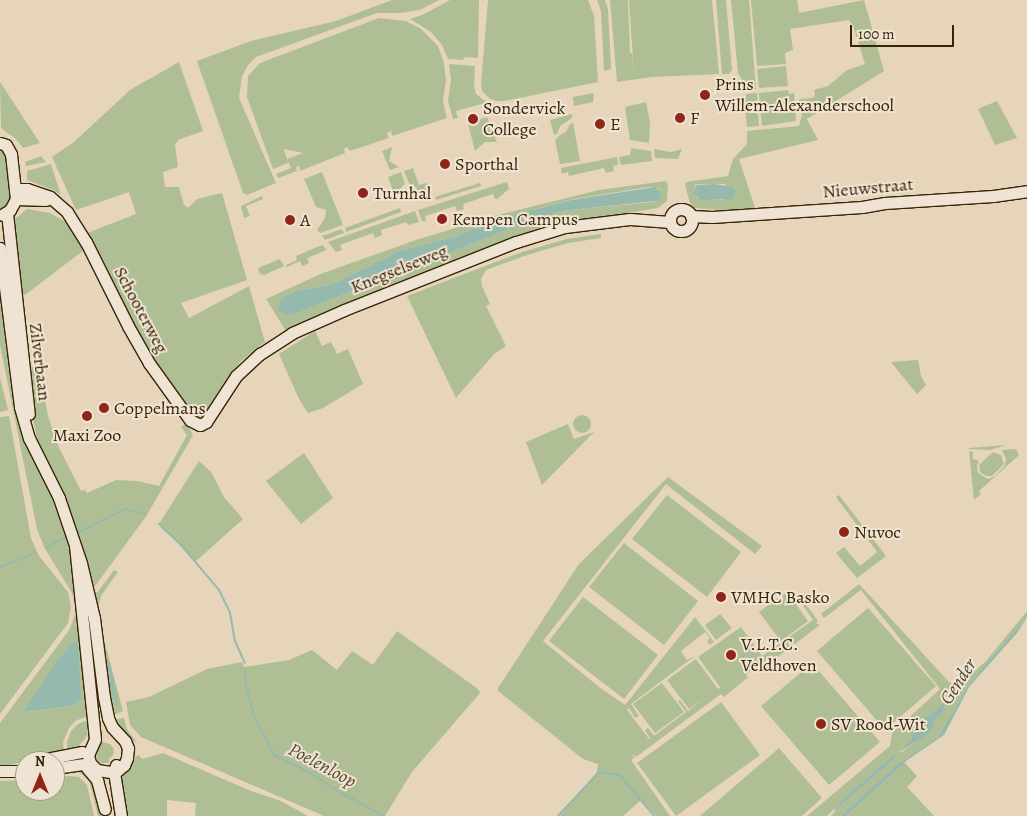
<!DOCTYPE html>
<style>
body{margin:0}
#map{position:relative;width:1027px;height:816px;overflow:hidden;background:#e6d5bb;font-family:Alegreya,serif}
div>[style]{position:absolute}
[style*='--x']{left:calc(var(--x)*1px);top:calc(var(--y)*1px);width:calc(var(--w)*1px);rotate:calc(var(--a)*1deg)}
.green>*{inset:0;background:#afbe94}
.round{border-radius:50%}
.water>*{inset:0;background:#96b9ae}
.stream>*{height:2px;margin:-1px;padding:0 1px;transform-origin:1px;border-radius:1px;background:#96b9ae}
.roads{filter:drop-shadow(1px 0 #382406) drop-shadow(-1px 0 #382406) drop-shadow(0 1px #382406) drop-shadow(0 -1px #382406)}
.secondary>*{height:11px;margin:-5.5px;padding:0 5.5px;transform-origin:5.5px;border-radius:5.5px;background:#efe4d3}
.secondary>.ring{margin:-5.5px;padding:0;box-sizing:content-box;background:none;border:11px solid #efe4d3;border-radius:50%}
.dots>*{width:14px;height:14px;translate:-50% -50%;box-sizing:border-box;border:2px solid #efe4d3;border-radius:50%}
span{translate:-50% -50%;white-space:nowrap;text-align:center;line-height:1.15;-webkit-text-stroke:4px #efe4d3;paint-order:stroke}
.poi-label{font-size:18px;color:#382406}
.left{translate:0 -50%;text-align:left}
.street-label{font-size:18px;color:#382406}
.water-label{font-size:19px;color:#504930;font-style:italic}
.north{position:absolute;left:15px;top:751px;width:50px;height:50px;box-sizing:border-box;background:#efe4d3;border:1px solid #a69781;border-radius:50%;rotate:0deg;font-size:14px;font-weight:700;line-height:20px;text-align:center;color:#382406}
.north::after{content:'';display:block;margin:auto;width:18px;height:22px;background:#8f2418;clip-path:polygon(50% 0,100% 100%,50% 72%,0 100%)}
.scale{position:absolute;left:850px;top:25px;width:104px;height:22px;box-sizing:border-box;border:2px solid #382406;border-top:0;padding-left:6px;font-size:15px;line-height:18px;white-space:nowrap;color:#382406;-webkit-text-stroke:4px #efe4d3;paint-order:stroke}
</style>
<div id="map">
<div class="green">
<div style="clip-path:polygon(392px 0,439px 0,420px 10px,400px 13px,377px 13px,256px 57px,248px 65px,242px 76px,239px 98px,276px 183px,247px 195px,243px 193px,197px 61px,251px 41px,336px 21px)"></div>
<div style="clip-path:polygon(450px 0,479px 0,478px 58px,464px 57px,463px 60px,448px 59px,442px 45px,431px 32px,410px 19px,422px 15px)"></div>
<div style="clip-path:polygon(488px 0,588px 0,594px 16px,598px 82px,504px 101px,496px 101px,489px 98px,482px 91px,481px 84px)"></div>
<div style="clip-path:polygon(597px 0,605px 0,608px 9px,611px 69px,604px 71px,601px 11px)"></div>
<div style="clip-path:polygon(610px 0,628px 0,630px 53px,632px 53px,634px 75px,629px 0,712px 0,719px 74px,652px 77px,617px 82px)"></div>
<div style="clip-path:polygon(716px 0,726px 0,732px 70px,729px 74px,722px 74px)"></div>
<div style="clip-path:polygon(731px 0,749px 0,756px 89px,746px 90px,745px 81px,743px 81px,738px 73px)"></div>
<div style="clip-path:polygon(evenodd,751px 0,797px 0,799px 13px,864px 0,884px 71px,807px 119px,818px 140px,739px 159px,755px 208px,725px 210px,695px 208px,691px 207px,685px 185px,686px 182px,728px 176px,733px 159px,747px 144px,747px 131px,799px 126px,802px 115px,799px 99px,812px 98px,815px 96px,814px 90px,828px 86px,847px 70px,865px 64px,853px 25px,849px 20px,790px 29px,793px 50px,785px 53px,786px 64px,757px 66px,751px 0,699px 184px,726px 184px,723px 200px,697px 198px,695px 185px,699px 184px)"></div>
<div style="clip-path:polygon(379px 18px,406px 21px,420px 28px,438px 46px,444px 63px,446px 80px,443px 102px,447px 118px,392px 136px,391px 131px,387px 133px,389px 138px,350px 151px,347px 147px,344px 149px,345px 153px,300px 171px,299px 165px,296px 167px,297px 171px,278px 178px,276px 174px,291px 168px,287px 159px,303px 153px,284px 149px,288px 163px,273px 169px,247px 97px,248px 76px,260px 63px)"></div>
<div style="clip-path:polygon(179px 62px,203px 131px,178px 140px,175px 145px,178px 167px,163px 172px,165px 187px,179px 187px,184px 205px,188px 208px,197px 199px,222px 193px,247px 280px,181px 303px,189px 318px,249px 286px,265px 342px,241px 361px,227px 378px,205px 416px,197px 419px,192px 417px,147px 353px,87px 233px,136px 214px,129px 192px,76px 210px,52px 157px,74px 142px,130px 90px)"></div>
<div style="clip-path:polygon(449px 64px,475px 66px,474px 86px,476px 94px,486px 102px,499px 107px,487px 110px,485px 103px,456px 111px,458px 118px,453px 119px,448px 101px,451px 80px)"></div>
<div style="clip-path:polygon(786px 66px,788px 86px,759px 88px,757px 69px)"></div>
<div style="clip-path:polygon(0 82px,40px 143px,23px 148px,16px 139px,1px 128px)"></div>
<div style="clip-path:polygon(788px 90px,789px 94px,794px 93px,796px 121px,762px 126px,759px 93px)"></div>
<div style="clip-path:polygon(594px 93px,593px 102px,574px 106px,573px 97px)"></div>
<div style="clip-path:polygon(757px 93px,759px 126px,747px 127px,744px 97px,746px 97px,746px 94px)"></div>
<div style="clip-path:polygon(997px 101px,1017px 138px,995px 145px,978px 109px)"></div>
<div style="clip-path:polygon(646px 102px,650px 123px,649px 143px,630px 140px,625px 107px)"></div>
<div style="clip-path:polygon(572px 114px,572px 118px,560px 126px,557px 134px,554px 135px,550px 120px)"></div>
<div style="clip-path:polygon(487px 117px,497px 142px,485px 142px,475px 151px,468px 123px)"></div>
<div style="clip-path:polygon(573px 123px,580px 161px,560px 164px,555px 140px,560px 135px,566px 132px,570px 124px)"></div>
<div style="clip-path:polygon(392px 147px,389px 161px,399px 167px,390px 170px,382px 151px)"></div>
<div style="clip-path:polygon(0 148px,6px 154px,12px 196px,10px 204px,0 209px)"></div>
<div style="clip-path:polygon(631px 148px,651px 151px,652px 161px,621px 165px,619px 157px,630px 155px)"></div>
<div style="clip-path:polygon(654px 149px,671px 152px,682px 149px,678px 159px,655px 158px)"></div>
<div style="clip-path:polygon(41px 156px,46px 162px,26px 166px,25px 162px)"></div>
<div style="clip-path:polygon(617px 157px,618px 165px,613px 166px,614px 171px,606px 173px,604px 168px,569px 176px,568px 172px,562px 174px,561px 168px)"></div>
<div style="clip-path:polygon(51px 164px,61px 195px,53px 190px,27px 180px,27px 171px)"></div>
<div style="clip-path:polygon(413px 168px,419px 185px,427px 183px,430px 194px,416px 199px,417px 188px,409px 183px,404px 171px)"></div>
<div style="clip-path:polygon(322px 172px,343px 225px,320px 233px,317px 230px,325px 218px,326px 210px,316px 207px,304px 179px)"></div>
<div style="clip-path:polygon(401px 172px,405px 184px,394px 194px,388px 177px)"></div>
<div style="clip-path:polygon(evenodd,666px 181px,668px 184px,667px 201px,658px 208px,568px 223px,286px 331px,266px 299px,323px 273px,416px 240px,498px 215px,599px 190px,666px 181px,649px 187px,659px 189px,660px 191px,660px 198px,654px 202px,570px 210px,555px 213px,512px 228px,292px 315px,282px 313px,282px 297px,300px 290px,333px 284px,399px 251px,457px 236px,540px 208px,573px 199px,649px 187px)"></div>
<div style="clip-path:polygon(507px 182px,509px 189px,497px 199px,495px 199px,493px 194px,463px 204px,464px 209px,457px 211px,455px 206px,425px 216px,426px 221px,422px 221px,418px 210px)"></div>
<div style="clip-path:polygon(480px 183px,481px 186px,436px 200px,435px 197px)"></div>
<div style="clip-path:polygon(262px 196px,263px 199px,246px 206px,250px 216px,244px 218px,241px 206px)"></div>
<div style="clip-path:polygon(400px 208px,401px 212px,346px 232px,345px 228px)"></div>
<div style="clip-path:polygon(27px 209px,50px 213px,69px 224px,84px 250px,21px 298px,29px 368px,38px 365px,48px 416px,59px 448px,81px 491px,85px 490px,87px 493px,116px 480px,137px 481px,159px 486px,187px 435px,181px 427px,187px 423px,193px 435px,147px 515px,93px 589px,97px 593px,114px 570px,118px 572px,101px 596px,97px 613px,123px 711px,111px 716px,96px 617px,36px 433px,29px 402px,9px 224px)"></div>
<div style="clip-path:polygon(415px 211px,419px 222px,408px 225px,406px 222px,381px 230px,382px 235px,375px 238px,373px 233px,340px 245px,342px 250px,336px 252px,328px 242px)"></div>
<div style="clip-path:polygon(342px 229px,344px 233px,325px 240px,322px 236px)"></div>
<div style="clip-path:polygon(601px 234px,601px 238px,568px 243px,524px 256px,486px 270px,481px 279px,482px 286px,490px 304px,486px 306px,506px 346px,494px 354px,456px 398px,407px 296px,522px 252px,567px 239px)"></div>
<div style="clip-path:polygon(322px 245px,327px 250px,307px 258px,309px 263px,302px 266px,300px 261px,287px 267px,286px 265px,297px 260px,296px 256px)"></div>
<div style="clip-path:polygon(280px 259px,284px 266px,264px 275px,260px 274px,258px 268px)"></div>
<div style="clip-path:polygon(evenodd,0 280px,13px 375px,70px 547px,90px 715px,75px 721px,69px 728px,63px 742px,64px 753px,0 767px,0 723px,70px 629px,76px 611px,72px 593px,44px 547px,37px 529px,0 345px,0 280px,74px 641px,71px 706px,28px 712px,25px 709px,58px 659px,74px 641px)"></div>
<div style="clip-path:polygon(315px 331px,322px 346px,331px 342px,337px 354px,348px 349px,363px 384px,323px 408px,308px 413px,299px 399px,279px 354px)"></div>
<div style="clip-path:polygon(918px 360px,921px 376px,926px 385px,917px 394px,891px 362px)"></div>
<div style="clip-path:polygon(0 378px,8px 410px,0 412px)"></div>
<div class="round" style="left:573px;top:415px;width:18px;height:18px"></div>
<div style="clip-path:polygon(9px 416px,31px 538px,39px 556px,68px 592px,71px 607px,68px 623px,0 714px,0 417px)"></div>
<div style="clip-path:polygon(568px 424px,574px 439px,594px 432px,542px 485px,526px 442px)"></div>
<div style="clip-path:polygon(1007px 445px,990px 450px,969px 449px,969px 448px)"></div>
<div style="clip-path:polygon(1016px 449px,1019px 455px,979px 491px,981px 494px,974px 500px,969px 451px,973px 452px,973px 459px,979px 461px,977px 466px,978px 473px,988px 479px,995px 476px,1005px 465px,1006px 459px,1002px 450px)"></div>
<div style="clip-path:polygon(993px 452px,1001px 455px,1004px 464px,992px 476px,986px 476px,980px 472px,979px 465px)"></div>
<div style="clip-path:polygon(304px 453px,333px 498px,301px 524px,266px 481px)"></div>
<div style="clip-path:polygon(199px 461px,211px 472px,224px 497px,243px 519px,195px 562px,179px 542px,159px 524px)"></div>
<div style="clip-path:polygon(668px 477px,762px 546px,755px 554px,666px 484px,543px 641px,599px 687px,625px 705px,695px 617px,714px 642px,710px 645px,707px 641px,710px 638px,705px 632px,681px 651px,687px 660px,695px 656px,631px 704px,639px 716px,635px 718px,629px 708px,627px 710px,649px 739px,650px 738px,645px 730px,648px 728px,654px 736px,686px 712px,678px 701px,680px 700px,688px 711px,703px 699px,689px 709px,667px 680px,696px 659px,718px 689px,720px 687px,698px 657px,741px 627px,762px 656px,813px 620px,802px 604px,804px 602px,818px 621px,816px 623px,820px 625px,775px 659px,769px 659px,754px 668px,746px 675px,749px 679px,747px 678px,724px 697px,721px 694px,636px 757px,632px 754px,634px 758px,631px 760px,670px 816px,656px 816px,641px 800px,623px 816px,560px 816px,597px 772px,598px 764px,583px 759px,498px 691px,498px 688px,579px 564px)"></div>
<div style="clip-path:polygon(667px 495px,741px 552px,707px 597px,632px 539px)"></div>
<div style="clip-path:polygon(839px 495px,886px 556px,857px 578px,836px 553px,844px 547px,860px 566px,877px 552px,836px 497px)"></div>
<div style="clip-path:polygon(624px 543px,698px 601px,664px 645px,589px 587px)"></div>
<div style="clip-path:polygon(evenodd,859px 584px,949px 682px,956px 685px,965px 680px,986px 661px,1027px 611px,1027px 617px,969px 684px,938px 737px,896px 765px,841px 816px,831px 816px,835px 811px,834px 809px,827px 816px,807px 816px,890px 746px,892px 733px,940px 689px,861px 590px,824px 618px,821px 614px,859px 584px,949px 693px,942px 714px,935px 720px,932px 729px,902px 752px,898px 752px,909px 743px,924px 720px,943px 703px,949px 693px,859px 584px,893px 755px,896px 757px,847px 799px,843px 799px,893px 755px)"></div>
<div style="clip-path:polygon(787px 592px,808px 621px,781px 641px,759px 612px)"></div>
<div style="clip-path:polygon(583px 597px,658px 655px,624px 699px,549px 641px)"></div>
<div style="clip-path:polygon(868px 608px,936px 686px,885px 730px,817px 651px)"></div>
<div style="clip-path:polygon(720px 614px,732px 628px,716px 640px,705px 625px)"></div>
<div style="clip-path:polygon(397px 631px,478px 689px,480px 693px,412px 772px,385px 816px,324px 816px,141px 737px,130px 725px,126px 702px,149px 697px,207px 669px,242px 662px,244px 667px,289px 660px,312px 650px,337px 670px,352px 651px,373px 665px)"></div>
<div style="clip-path:polygon(812px 663px,880px 742px,829px 785px,761px 706px)"></div>
<div style="clip-path:polygon(662px 683px,684px 712px,655px 733px,633px 704px)"></div>
<div style="clip-path:polygon(721px 702px,760px 755px,676px 816px,637px 763px)"></div>
<div style="clip-path:polygon(124px 718px,127px 729px,137px 743px,127px 738px,112px 720px)"></div>
<div style="clip-path:polygon(90px 719px,87px 736px,78px 747px,68px 753px,67px 742px,71px 731px,78px 724px)"></div>
<div style="clip-path:polygon(102px 742px,110px 744px,114px 749px,113px 755px,109px 759px,109px 763px,101px 763px,96px 758px,99px 743px)"></div>
<div style="clip-path:polygon(779px 748px,822px 798px,802px 816px,700px 816px)"></div>
<div style="clip-path:polygon(163px 753px,251px 791px,281px 801px,308px 816px,195px 816px,196px 803px,167px 800px,167px 816px,125px 816px,121px 781px,123px 771px,132px 759px,139px 755px,142px 759px)"></div>
<div style="clip-path:polygon(904px 762px,917px 776px,907px 787px,934px 816px,846px 816px)"></div>
<div style="clip-path:polygon(77px 769px,83px 770px,96px 787px,102px 816px,98px 816px,89px 780px,80px 773px,71px 771px)"></div>
<div style="clip-path:polygon(69px 776px,79px 777px,87px 785px,94px 816px,0 816px,0 781px,25px 780px,25px 791px,55px 791px,55px 778px)"></div>
</div>
<div class="water">
<div style="clip-path:polygon(715px 184px,732px 187px,735px 191px,733px 199px,701px 200px,693px 193px,697px 185px)"></div>
<div style="clip-path:polygon(655px 187px,660px 191px,660px 198px,656px 201px,570px 210px,555px 213px,512px 228px,292px 315px,284px 314px,279px 311px,279px 304px,282px 297px,300px 290px,333px 284px,399px 251px,457px 236px,503px 218px,571px 200px)"></div>
<div style="clip-path:polygon(1027px 617px,1017px 633px,969px 687px,944px 735px,906px 761px,846px 816px,841px 816px,896px 765px,938px 737px,969px 684px)"></div>
<div style="clip-path:polygon(74px 641px,77px 642px,78px 646px,81px 699px,71px 706px,26px 712px,25px 709px,58px 659px)"></div>
<div style="clip-path:polygon(107px 663px,110px 663px,118px 705px,116px 705px,111px 689px)"></div>
<div style="clip-path:polygon(949px 693px,942px 714px,935px 720px,932px 729px,923px 737px,898px 753px,912px 739px,913px 729px,943px 703px)"></div>
<div style="clip-path:polygon(893px 755px,896px 755px,895px 758px,837px 808px,843px 799px)"></div>
</div>
<div class="stream">
<div style="--x:159;--y:524;--w:30;--a:44"></div>
<div style="--x:181;--y:545;--w:59;--a:49.8"></div>
<div style="--x:219;--y:590;--w:25;--a:64"></div>
<div style="--x:230;--y:613;--w:28;--a:80"></div>
<div style="--x:235;--y:641;--w:24;--a:66"></div>
<div style="--x:75;--y:534;--w:56;--a:-26.6"></div>
<div style="--x:125;--y:509;--w:21;--a:14"></div>
<div style="--x:46;--y:548;--w:25;--a:-29"></div>
<div style="--x:0;--y:567;--w:38;--a:-22"></div>
<div style="--x:245;--y:671;--w:15;--a:86"></div>
<div style="--x:246;--y:686;--w:31;--a:75"></div>
<div style="--x:254;--y:716;--w:45;--a:62.3"></div>
<div style="--x:275;--y:756;--w:35;--a:25"></div>
<div style="--x:307;--y:771;--w:40;--a:32.9"></div>
<div style="--x:341;--y:793;--w:47;--a:27.6"></div>
<div style="--x:558;--y:816;--w:60;--a:-47"></div>
<div style="--x:599;--y:772;--w:21;--a:8"></div>
<div style="--x:620;--y:775;--w:53;--a:50.3"></div>
</div>
<div class="roads">
<div class="secondary">
<div style="--x:0;--y:143;--w:6;--a:18"></div>
<div style="--x:6;--y:145;--w:10;--a:61"></div>
<div style="--x:11;--y:154;--w:45;--a:83.7"></div>
<div style="--x:16;--y:199;--w:13;--a:119"></div>
<div style="--x:10;--y:210;--w:9;--a:148"></div>
<div style="--x:15;--y:189;--w:12;--a:0"></div>
<div style="--x:27;--y:189;--w:24;--a:19"></div>
<div style="--x:50;--y:197;--w:23;--a:41"></div>
<div style="--x:67;--y:212;--w:36;--a:58"></div>
<div style="--x:86;--y:242;--w:94;--a:63.4"></div>
<div style="--x:128;--y:326;--w:43;--a:60.4"></div>
<div style="--x:149;--y:363;--w:70;--a:54.3"></div>
<div style="--x:190;--y:420;--w:11;--a:27"></div>
<div style="--x:200;--y:425;--w:7;--a:-27"></div>
<div style="--x:206;--y:422;--w:55;--a:-56.9"></div>
<div style="--x:236;--y:376;--w:33;--a:-43"></div>
<div style="--x:260;--y:354;--w:38;--a:-33"></div>
<div style="--x:292;--y:333;--w:57;--a:-23.9"></div>
<div style="--x:344;--y:310;--w:185;--a:-21.6"></div>
<div style="--x:516;--y:242;--w:51;--a:-17"></div>
<div style="--x:565;--y:227;--w:65;--a:-7"></div>
<div style="--x:630;--y:219;--w:40;--a:4.3"></div>
<div style="--x:16;--y:199;--w:30;--a:2"></div>
<div class="ring" style="left:670px;top:209px;width:11px;height:11px"></div>
<div style="--x:7;--y:213;--w:202;--a:83.8"></div>
<div style="--x:691;--y:216;--w:21;--a:3"></div>
<div style="--x:712;--y:217;--w:150;--a:-3.8"></div>
<div style="--x:862;--y:207;--w:23;--a:-10"></div>
<div style="--x:885;--y:203;--w:108;--a:-3.7"></div>
<div style="--x:993;--y:196;--w:34;--a:-8"></div>
<div style="--x:0;--y:248;--w:160;--a:82.8"></div>
<div style="--x:20;--y:407;--w:32;--a:74"></div>
<div style="--x:29;--y:438;--w:67;--a:63.4"></div>
<div style="--x:59;--y:498;--w:69;--a:71.3"></div>
<div style="--x:81;--y:563;--w:57;--a:76.7"></div>
<div style="--x:94;--y:618;--w:80;--a:82.8"></div>
<div style="--x:104;--y:697;--w:21;--a:79"></div>
<div style="--x:108;--y:718;--w:10;--a:66"></div>
<div style="--x:112;--y:727;--w:19;--a:47"></div>
<div style="--x:125;--y:741;--w:8;--a:67"></div>
<div style="--x:128;--y:748;--w:10;--a:96"></div>
<div style="--x:127;--y:758;--w:8;--a:113"></div>
<div style="--x:124;--y:765;--w:8;--a:140"></div>
<div style="--x:118;--y:770;--w:7;--a:164"></div>
<div style="--x:111;--y:772;--w:14;--a:-172"></div>
<div style="--x:97;--y:770;--w:10;--a:-135"></div>
<div style="--x:90;--y:763;--w:8;--a:-104"></div>
<div style="--x:88;--y:755;--w:17;--a:-66"></div>
<div style="--x:95;--y:739;--w:193;--a:-95.9"></div>
<div style="--x:36;--y:761;--w:47;--a:-11.1"></div>
<div style="--x:116;--y:765;--w:7;--a:106"></div>
<div style="--x:114;--y:772;--w:45;--a:81"></div>
<div style="--x:55;--y:768;--w:35;--a:-8"></div>
<div style="--x:87;--y:768;--w:16;--a:50"></div>
<div style="--x:97;--y:780;--w:30;--a:75"></div>
<div style="--x:0;--y:771;--w:25;--a:0"></div>
</div>
</div>
<div class="dots">
<div style="left:705px;top:95px;background:#8f2418"></div>
<div style="left:680px;top:118px;background:#8f2418"></div>
<div style="left:473px;top:119px;background:#8f2418"></div>
<div style="left:600px;top:124px;background:#8f2418"></div>
<div style="left:445px;top:164px;background:#8f2418"></div>
<div style="left:363px;top:193px;background:#8f2418"></div>
<div style="left:442px;top:219px;background:#8f2418"></div>
<div style="left:290px;top:220px;background:#8f2418"></div>
<div style="left:104px;top:408px;background:#8f2418"></div>
<div style="left:87px;top:416px;background:#8f2418"></div>
<div style="left:844px;top:532px;background:#8f2418"></div>
<div style="left:721px;top:597px;background:#8f2418"></div>
<div style="left:731px;top:655px;background:#8f2418"></div>
<div style="left:821px;top:724px;background:#8f2418"></div>
</div>
<div class="poi-label">
<span class="left" style="left:715px;top:95px">Prins<br>Willem-Alexanderschool</span>
<span class="left" style="left:483px;top:119px">Sondervick<br>College</span>
<span class="left" style="left:690px;top:118px">F</span>
<span class="left" style="left:610px;top:124px">E</span>
<span class="left" style="left:455px;top:164px">Sporthal</span>
<span class="left" style="left:373px;top:193px">Turnhal</span>
<span class="left" style="left:452px;top:219px">Kempen Campus</span>
<span class="left" style="left:300px;top:220px">A</span>
<span class="left" style="left:114px;top:408px">Coppelmans</span>
<span style="left:87px;top:435px">Maxi Zoo</span>
<span class="left" style="left:854px;top:532px">Nuvoc</span>
<span class="left" style="left:731px;top:597px">VMHC Basko</span>
<span class="left" style="left:741px;top:655px">V.L.T.C.<br>Veldhoven</span>
<span class="left" style="left:831px;top:724px">SV Rood-Wit</span>
</div>
<div class="street-label">
<span style="left:868px;top:188px;rotate:-5deg">Nieuwstraat</span>
<span style="left:399px;top:269px;rotate:-22deg">Knegselseweg</span>
<span style="left:141px;top:310px;rotate:62deg">Schooterweg</span>
<span style="left:40px;top:362px;rotate:83deg">Zilverbaan</span>
</div>
<div class="water-label">
<span style="left:959px;top:682px;rotate:-57deg">Gender</span>
<span style="left:322px;top:766px;rotate:28deg">Poelenloop</span>
</div>
<div class="north">N</div>
<div class="scale">100 m</div>
</div>
